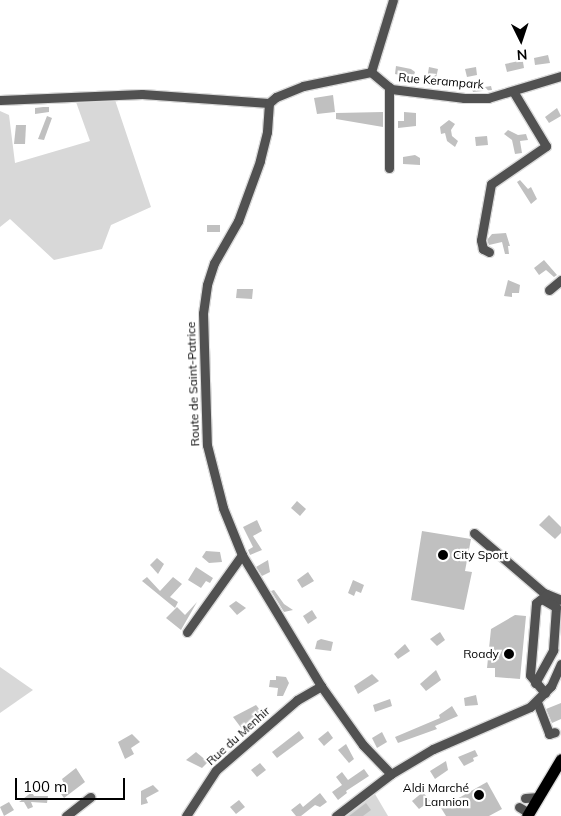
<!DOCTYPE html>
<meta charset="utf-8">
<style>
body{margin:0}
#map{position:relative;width:561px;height:816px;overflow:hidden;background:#fff;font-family:Mulish,sans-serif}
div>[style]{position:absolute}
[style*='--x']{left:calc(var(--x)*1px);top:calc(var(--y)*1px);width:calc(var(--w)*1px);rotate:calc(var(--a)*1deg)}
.green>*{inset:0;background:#d8d8d8}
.building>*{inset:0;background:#c0c0c0}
.roads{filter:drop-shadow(1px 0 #dbdbdb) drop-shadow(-1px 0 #dbdbdb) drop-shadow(0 1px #dbdbdb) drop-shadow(0 -1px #dbdbdb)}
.minor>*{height:9px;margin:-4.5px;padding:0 4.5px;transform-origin:4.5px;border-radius:4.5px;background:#515151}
.major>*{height:11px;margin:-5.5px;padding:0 5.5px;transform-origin:5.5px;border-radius:5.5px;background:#000}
.dots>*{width:14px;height:14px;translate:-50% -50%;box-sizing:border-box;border:2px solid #fff;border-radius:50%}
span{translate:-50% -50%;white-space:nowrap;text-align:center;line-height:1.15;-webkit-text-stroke:4.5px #fff;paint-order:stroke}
.street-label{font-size:12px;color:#000}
.poi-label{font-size:12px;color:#000}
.left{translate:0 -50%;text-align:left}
.right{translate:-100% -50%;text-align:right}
.north{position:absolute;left:496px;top:15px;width:50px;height:50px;-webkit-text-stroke:4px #fff;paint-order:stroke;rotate:176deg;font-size:14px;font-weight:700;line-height:20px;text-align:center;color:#000}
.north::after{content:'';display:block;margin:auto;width:18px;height:22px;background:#000;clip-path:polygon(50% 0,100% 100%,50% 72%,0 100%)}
.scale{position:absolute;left:15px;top:778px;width:110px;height:22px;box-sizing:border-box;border:2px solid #000;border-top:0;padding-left:6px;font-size:15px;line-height:18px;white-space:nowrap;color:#000;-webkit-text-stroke:4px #fff;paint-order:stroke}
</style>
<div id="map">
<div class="green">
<div style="clip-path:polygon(112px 91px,151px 207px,111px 225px,102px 249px,54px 260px,10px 219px,0 227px,0 111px,9px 115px,15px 163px,90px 141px,76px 102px)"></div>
<div style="clip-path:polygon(0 667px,33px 690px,0 713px)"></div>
<div style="clip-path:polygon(375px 794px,388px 816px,345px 816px)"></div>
</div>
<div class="building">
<div style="clip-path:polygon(548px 55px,550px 63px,535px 65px,534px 58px)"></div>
<div style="clip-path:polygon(519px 61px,523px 62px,524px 68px,507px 72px,505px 64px)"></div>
<div style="clip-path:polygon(396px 66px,411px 69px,415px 72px,413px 78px,395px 74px)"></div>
<div style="clip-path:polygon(429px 67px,438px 69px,434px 87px,426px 85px)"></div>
<div style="clip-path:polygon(476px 67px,477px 75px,467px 77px,465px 69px)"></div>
<div style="clip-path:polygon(491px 86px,492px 90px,473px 92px,472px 89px)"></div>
<div style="clip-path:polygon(333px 95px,335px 112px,317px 114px,314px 98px)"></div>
<div style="clip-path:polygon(43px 107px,49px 107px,49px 112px,35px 114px,35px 108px)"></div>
<div style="clip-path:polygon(557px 108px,561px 116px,549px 123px,545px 117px)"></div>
<div style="clip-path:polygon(383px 112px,383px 127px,336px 119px,336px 113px)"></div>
<div style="clip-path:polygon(404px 112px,416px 113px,416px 126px,398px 128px,398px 121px,404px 121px)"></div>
<div style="clip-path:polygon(47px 116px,52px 118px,44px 140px,38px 139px)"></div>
<div style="clip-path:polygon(449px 120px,455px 124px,451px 130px,452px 136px,458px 141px,455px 147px,447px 141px,445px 133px,441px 134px,440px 127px)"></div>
<div style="clip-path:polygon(16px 125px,26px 125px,25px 144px,14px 144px)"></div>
<div style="clip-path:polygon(508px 130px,518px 135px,526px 134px,528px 140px,520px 141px,522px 153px,515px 154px,512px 140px,504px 134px)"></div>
<div style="clip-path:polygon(487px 136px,488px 145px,476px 146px,475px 137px)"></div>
<div style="clip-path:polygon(415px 155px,420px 158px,420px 165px,403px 164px,403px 157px)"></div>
<div style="clip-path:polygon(520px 180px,528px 189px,531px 187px,537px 199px,531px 204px,517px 182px)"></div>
<div style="clip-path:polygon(207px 225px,220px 225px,220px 232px,207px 232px)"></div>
<div style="clip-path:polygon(506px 233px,510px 246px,508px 246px,509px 254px,505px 254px,502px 242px,489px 245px,487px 240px,492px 234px)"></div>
<div style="clip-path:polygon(544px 260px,557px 275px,554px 277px,546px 270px,539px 275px,534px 268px)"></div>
<div style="clip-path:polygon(508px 280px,520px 285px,519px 293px,512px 293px,512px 297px,504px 296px)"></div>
<div style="clip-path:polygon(237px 289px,253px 289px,252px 299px,236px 298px)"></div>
<div style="clip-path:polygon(297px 501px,306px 509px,300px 516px,291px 508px)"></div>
<div style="clip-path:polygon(549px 515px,561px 527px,561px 533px,555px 539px,539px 525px)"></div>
<div style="clip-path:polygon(257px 520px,262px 531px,253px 536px,262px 550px,250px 555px,248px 550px,253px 547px,243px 527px)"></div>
<div style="clip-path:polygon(422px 531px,471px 539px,465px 571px,472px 572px,464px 610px,411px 600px)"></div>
<div style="clip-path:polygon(206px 551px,220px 552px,222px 562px,209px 563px,202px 557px)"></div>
<div style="clip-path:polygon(157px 558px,164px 564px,158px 574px,150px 565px)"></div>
<div style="clip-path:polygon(268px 560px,270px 572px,262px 576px,256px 567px)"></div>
<div style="clip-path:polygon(196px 567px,213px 578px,210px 583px,206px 581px,201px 588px,188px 580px)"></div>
<div style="clip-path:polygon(308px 572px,314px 581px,302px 588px,297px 580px)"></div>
<div style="clip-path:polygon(147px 577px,160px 591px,173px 577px,182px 584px,170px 597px,178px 602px,175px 608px,142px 581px)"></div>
<div style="clip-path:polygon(353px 580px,364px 585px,361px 593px,356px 591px,354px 596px,348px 593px)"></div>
<div style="clip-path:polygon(274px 590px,284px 604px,293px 610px,284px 612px,271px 591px)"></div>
<div style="clip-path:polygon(236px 601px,246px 608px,237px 615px,229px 606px)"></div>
<div style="clip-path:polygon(197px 602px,181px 630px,166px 618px,177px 607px,185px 615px)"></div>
<div style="clip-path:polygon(312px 610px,317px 618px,308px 624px,303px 616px)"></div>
<div style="clip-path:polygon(515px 615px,526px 616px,520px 679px,495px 677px,495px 668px,487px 668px,491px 629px)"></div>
<div style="clip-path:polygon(440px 632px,445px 640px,437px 646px,430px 639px)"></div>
<div style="clip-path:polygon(321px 639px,333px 642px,331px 651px,315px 649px,317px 641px)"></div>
<div style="clip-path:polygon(405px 644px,410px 651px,398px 659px,394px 654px)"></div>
<div style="clip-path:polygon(436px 670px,441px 680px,426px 691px,420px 684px)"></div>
<div style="clip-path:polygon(372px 674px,379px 681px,358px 694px,354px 686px)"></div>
<div style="clip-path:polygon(276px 676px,286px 677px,289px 683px,283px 696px,277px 696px,278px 688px,269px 687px,270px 680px,276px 680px)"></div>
<div style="clip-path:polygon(476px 695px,478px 705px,465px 706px,464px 698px)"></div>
<div style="clip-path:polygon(390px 699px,392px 706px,375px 712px,373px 705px)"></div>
<div style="clip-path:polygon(561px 703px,561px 719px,552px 723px,546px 709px)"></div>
<div style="clip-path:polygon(256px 705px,264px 715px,242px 729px,233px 717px)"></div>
<div style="clip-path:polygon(452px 706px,458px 716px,435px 726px,437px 729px,398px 743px,395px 737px,440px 718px,439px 715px)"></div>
<div style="clip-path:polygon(299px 731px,304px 738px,277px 758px,272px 752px)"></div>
<div style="clip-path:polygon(328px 731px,333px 738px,324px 746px,318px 739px)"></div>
<div style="clip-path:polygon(382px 732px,387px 742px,377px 748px,372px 738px)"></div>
<div style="clip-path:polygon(132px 734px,140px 742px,131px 748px,134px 754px,125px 759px,118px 742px)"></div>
<div style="clip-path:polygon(346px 744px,354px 759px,349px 763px,338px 750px)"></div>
<div style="clip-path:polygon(475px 750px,478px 756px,473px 758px,474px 761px,464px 766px,458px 757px)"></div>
<div style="clip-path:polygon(196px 752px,208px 762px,202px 768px,186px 760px)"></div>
<div style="clip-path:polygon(446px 761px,448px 770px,435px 779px,430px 771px)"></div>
<div style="clip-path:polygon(260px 763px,266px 770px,257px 777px,251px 770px)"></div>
<div style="clip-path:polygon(76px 768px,85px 782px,64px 798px,59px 791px,65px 786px,62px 779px)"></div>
<div style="clip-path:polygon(364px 769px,369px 776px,346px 791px,347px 793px,338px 800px,332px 792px,342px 785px,336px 777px,342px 772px,348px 780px)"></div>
<div style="clip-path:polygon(487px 782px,502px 809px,489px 816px,446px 816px,441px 808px)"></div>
<div style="clip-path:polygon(153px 785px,159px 791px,146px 798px,148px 803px,141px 805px,141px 791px)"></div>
<div style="clip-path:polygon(32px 792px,34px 796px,48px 796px,47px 803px,31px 802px,33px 807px,28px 809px,24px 802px,19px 802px)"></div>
<div style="clip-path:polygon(423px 792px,430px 801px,419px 809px,412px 801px)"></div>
<div style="clip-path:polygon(320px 793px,327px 802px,320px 807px,315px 805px,301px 816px,296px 816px,291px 810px,300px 803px,303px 807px)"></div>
<div style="clip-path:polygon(239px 800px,245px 807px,236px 814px,230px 807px)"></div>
<div style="clip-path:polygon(9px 802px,14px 810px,4px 816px,0 807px)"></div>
<div style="clip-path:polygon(366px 803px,371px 810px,363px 816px,349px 816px)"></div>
</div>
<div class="roads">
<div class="minor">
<div style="--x:371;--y:72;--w:75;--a:-73"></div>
<div style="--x:0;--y:100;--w:142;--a:-2.4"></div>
<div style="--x:142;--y:94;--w:127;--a:4.1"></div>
<div style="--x:269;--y:103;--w:29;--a:94"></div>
<div style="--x:267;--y:132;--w:30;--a:104"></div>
<div style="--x:260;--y:161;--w:64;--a:110.1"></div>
<div style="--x:238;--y:221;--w:48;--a:119.7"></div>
<div style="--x:214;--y:263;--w:23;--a:108"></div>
<div style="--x:207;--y:285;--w:28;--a:98"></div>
<div style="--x:203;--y:313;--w:132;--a:88.3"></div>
<div style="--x:207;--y:445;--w:65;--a:75.7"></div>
<div style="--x:223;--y:508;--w:51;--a:68"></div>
<div style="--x:242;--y:555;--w:153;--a:58.9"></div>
<div style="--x:321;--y:686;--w:72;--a:54.6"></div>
<div style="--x:363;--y:745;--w:40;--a:46"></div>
<div style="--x:269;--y:103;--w:9;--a:-41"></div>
<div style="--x:276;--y:97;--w:29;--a:-22"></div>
<div style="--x:303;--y:86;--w:69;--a:-11.6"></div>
<div style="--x:371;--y:72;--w:26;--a:40"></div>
<div style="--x:391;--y:89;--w:74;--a:7"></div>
<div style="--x:464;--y:98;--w:24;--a:0"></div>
<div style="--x:488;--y:98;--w:76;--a:-16.8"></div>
<div style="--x:389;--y:168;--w:81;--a:-90"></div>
<div style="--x:489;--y:252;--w:7;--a:-153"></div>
<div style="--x:483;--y:249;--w:9;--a:-103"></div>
<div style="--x:481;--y:240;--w:57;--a:-79.9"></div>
<div style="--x:491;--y:184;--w:67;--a:-34.6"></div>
<div style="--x:546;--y:146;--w:64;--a:-121"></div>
<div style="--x:549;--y:290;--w:16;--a:-40"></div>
<div style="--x:474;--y:533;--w:92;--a:40.6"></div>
<div style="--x:544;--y:593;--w:18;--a:22"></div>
<div style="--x:187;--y:632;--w:95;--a:-54.5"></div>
<div style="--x:535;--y:683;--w:38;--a:-61"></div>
<div style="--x:553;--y:650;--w:43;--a:-86"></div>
<div style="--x:556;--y:607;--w:16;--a:-150"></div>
<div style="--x:545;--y:693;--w:23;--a:-130"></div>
<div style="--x:530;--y:675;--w:72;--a:-85.2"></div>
<div style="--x:536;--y:603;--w:14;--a:-39"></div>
<div style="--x:537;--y:702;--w:34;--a:69"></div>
<div style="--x:549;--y:734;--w:6;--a:-18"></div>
<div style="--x:525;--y:798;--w:13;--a:-4"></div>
<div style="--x:519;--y:807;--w:12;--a:31"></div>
<div style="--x:66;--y:816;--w:31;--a:-38"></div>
<div style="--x:186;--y:816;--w:55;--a:-56.9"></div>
<div style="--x:216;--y:770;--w:107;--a:-40.8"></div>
<div style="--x:297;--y:700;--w:28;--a:-30"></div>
<div style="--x:336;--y:816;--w:69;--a:-37.4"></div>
<div style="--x:391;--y:774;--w:49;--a:-30.8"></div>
<div style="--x:433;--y:749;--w:106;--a:-23.4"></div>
<div style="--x:530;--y:707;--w:30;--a:-45"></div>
<div style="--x:551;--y:686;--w:24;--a:-66"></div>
</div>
<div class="major">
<div style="--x:527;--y:816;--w:66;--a:-59.2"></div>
</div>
</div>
<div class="dots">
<div style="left:443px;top:555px;background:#000"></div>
<div style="left:509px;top:654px;background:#000"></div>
<div style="left:479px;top:795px;background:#000"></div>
</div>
<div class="street-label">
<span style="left:441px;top:81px;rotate:5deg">Rue Kerampark</span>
<span style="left:193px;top:384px;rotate:-92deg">Route de Saint-Patrice</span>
<span style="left:238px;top:736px;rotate:-42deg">Rue du Menhir</span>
</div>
<div class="poi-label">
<span class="left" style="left:453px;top:555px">City Sport</span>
<span class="right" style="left:499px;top:654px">Roady</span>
<span class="right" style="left:469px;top:795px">Aldi Marché<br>Lannion</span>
</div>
<div class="north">N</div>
<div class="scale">100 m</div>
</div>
